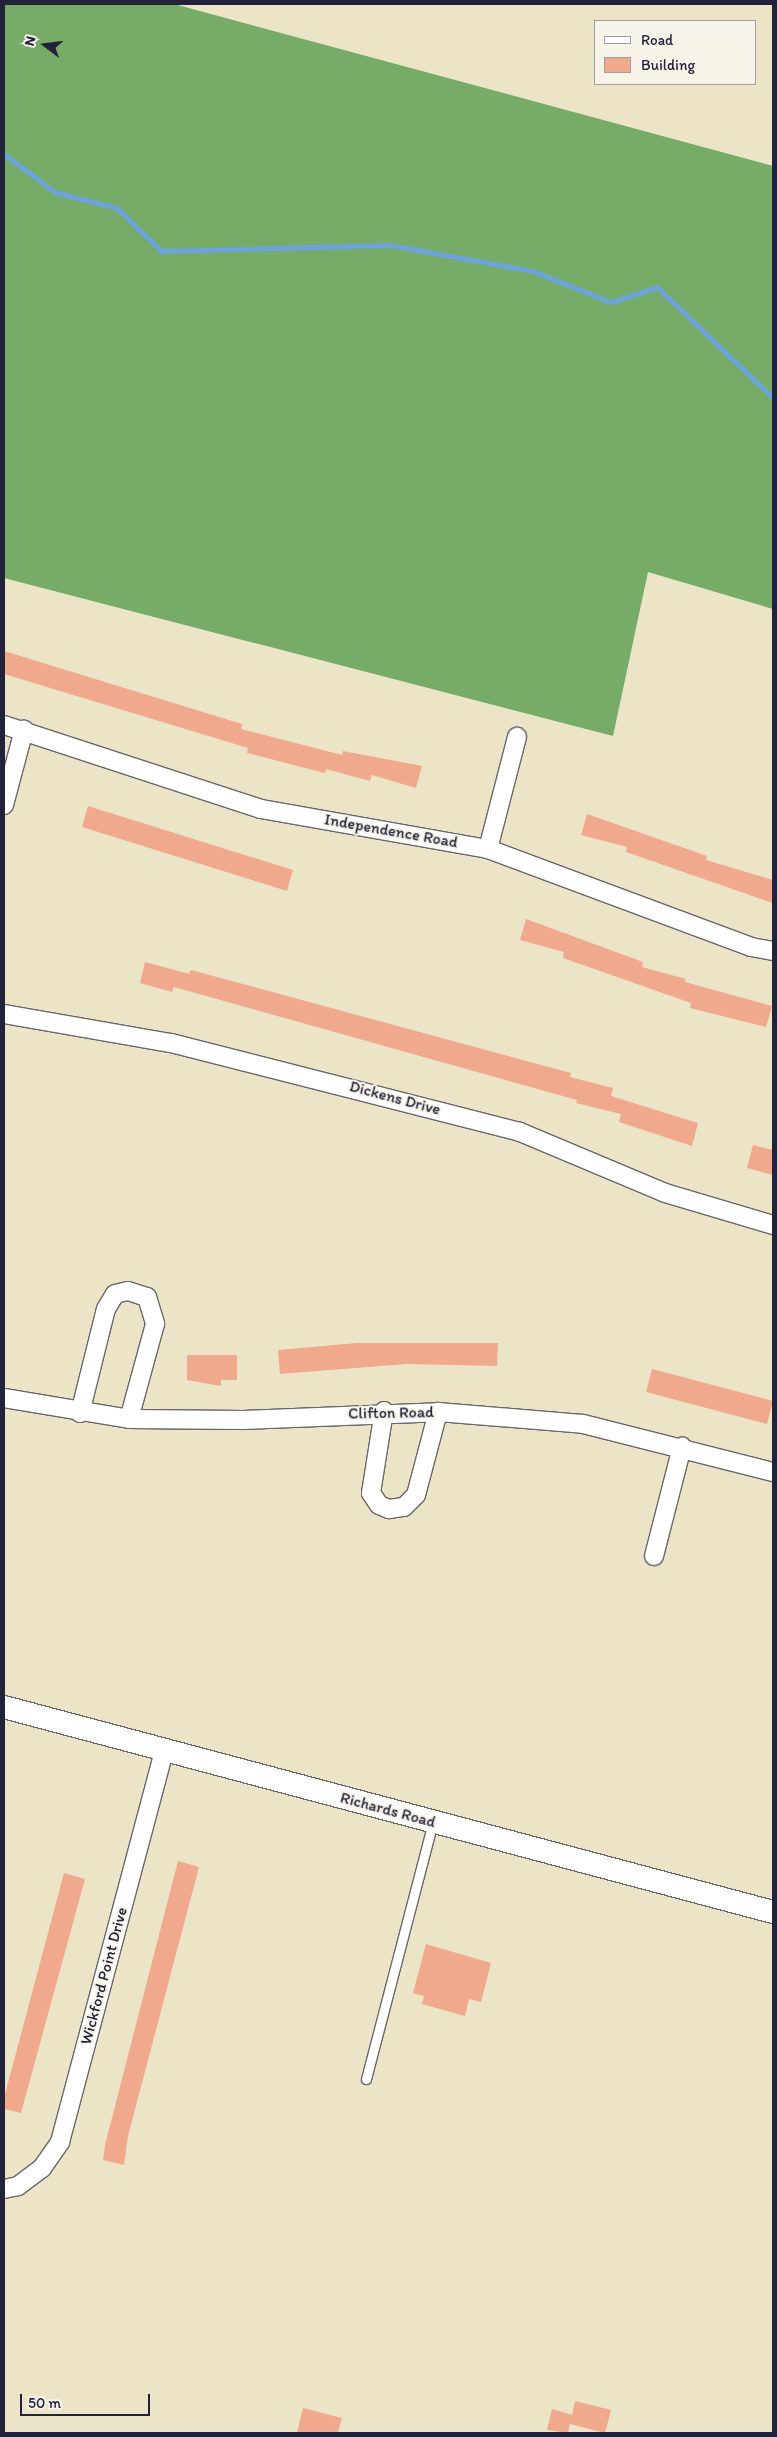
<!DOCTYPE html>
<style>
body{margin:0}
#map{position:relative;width:777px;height:2437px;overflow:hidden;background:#ece4c6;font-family:Itim,sans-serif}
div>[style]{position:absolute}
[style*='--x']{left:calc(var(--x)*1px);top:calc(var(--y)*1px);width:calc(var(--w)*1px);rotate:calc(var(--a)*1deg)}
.forest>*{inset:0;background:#76ab68}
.stream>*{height:5px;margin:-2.5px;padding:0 2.5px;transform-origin:2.5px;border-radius:2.5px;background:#6ba3da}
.building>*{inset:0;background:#f0a98c}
.roads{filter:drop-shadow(1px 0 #69666c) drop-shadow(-1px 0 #69666c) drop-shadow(0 1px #69666c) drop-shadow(0 -1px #69666c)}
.service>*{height:9px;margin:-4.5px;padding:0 4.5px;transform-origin:4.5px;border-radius:4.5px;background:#fff}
.minor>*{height:18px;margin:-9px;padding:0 9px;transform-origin:9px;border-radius:9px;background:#fff}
.tertiary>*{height:22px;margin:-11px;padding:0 11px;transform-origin:11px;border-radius:11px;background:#fff}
span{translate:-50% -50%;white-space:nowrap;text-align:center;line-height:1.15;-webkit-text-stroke:4px #f7f3e8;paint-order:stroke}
.street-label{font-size:16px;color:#22223b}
.frame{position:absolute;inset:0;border:5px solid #22223b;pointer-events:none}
.legend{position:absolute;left:594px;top:20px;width:162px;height:65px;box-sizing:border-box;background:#f7f3e8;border:1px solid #a29fa3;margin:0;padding:6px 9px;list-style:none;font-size:15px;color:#22223b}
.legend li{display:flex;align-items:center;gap:10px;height:25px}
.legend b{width:25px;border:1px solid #a29fa3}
.north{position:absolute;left:20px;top:20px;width:50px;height:50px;-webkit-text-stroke:4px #f7f3e8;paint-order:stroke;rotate:285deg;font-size:14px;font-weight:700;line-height:20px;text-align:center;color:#22223b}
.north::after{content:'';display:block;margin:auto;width:18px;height:22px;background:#22223b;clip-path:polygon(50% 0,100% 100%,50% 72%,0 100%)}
.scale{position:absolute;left:20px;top:2394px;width:130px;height:22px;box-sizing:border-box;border:2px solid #22223b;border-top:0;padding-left:6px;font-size:15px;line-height:18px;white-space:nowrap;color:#22223b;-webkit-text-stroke:4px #f7f3e8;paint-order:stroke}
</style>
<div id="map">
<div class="forest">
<div style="clip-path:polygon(4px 4px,174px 4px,773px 166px,773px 609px,648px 572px,613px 736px,4px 578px)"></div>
</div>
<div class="stream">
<div style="--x:4;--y:154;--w:64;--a:36.7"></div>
<div style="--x:55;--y:192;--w:64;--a:14.5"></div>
<div style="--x:117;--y:208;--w:62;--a:44.3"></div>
<div style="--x:161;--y:251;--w:229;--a:-1.5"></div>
<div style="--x:390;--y:245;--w:145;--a:10.3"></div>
<div style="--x:533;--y:271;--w:84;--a:21.7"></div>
<div style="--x:611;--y:302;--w:48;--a:-18.1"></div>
<div style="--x:657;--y:287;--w:161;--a:43.7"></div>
</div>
<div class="building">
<div style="clip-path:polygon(4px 651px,242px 724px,241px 729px,342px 755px,343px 751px,422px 766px,416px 788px,372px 775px,370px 781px,326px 769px,325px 773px,247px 753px,248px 748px,4px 674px)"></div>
<div style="clip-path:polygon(88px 806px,293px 870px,287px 891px,82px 827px)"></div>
<div style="clip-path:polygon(587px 814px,707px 856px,706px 860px,773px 880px,773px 903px,626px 852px,627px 847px,581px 835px)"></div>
<div style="clip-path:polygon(526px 919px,643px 962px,642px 967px,686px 979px,685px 982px,772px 1006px,766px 1027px,690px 1008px,691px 1003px,563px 958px,564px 952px,520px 940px)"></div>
<div style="clip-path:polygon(145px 962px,189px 974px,191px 970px,571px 1073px,570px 1077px,613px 1088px,611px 1096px,698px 1123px,692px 1146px,619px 1122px,621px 1114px,576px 1103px,577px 1100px,174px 987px,172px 992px,140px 983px)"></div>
<div style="clip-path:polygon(753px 1145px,773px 1150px,773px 1175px,747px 1168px)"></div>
<div style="clip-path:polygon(357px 1343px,498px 1343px,497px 1366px,406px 1364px,280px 1374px,278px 1350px)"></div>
<div style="clip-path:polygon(187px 1355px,237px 1355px,237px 1380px,221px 1380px,221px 1386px,187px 1380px)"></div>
<div style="clip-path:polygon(652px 1369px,773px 1401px,767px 1424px,646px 1392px)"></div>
<div style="clip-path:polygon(178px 1861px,199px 1867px,128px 2136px,124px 2165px,103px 2160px,105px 2145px)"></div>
<div style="clip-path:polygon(64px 1873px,85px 1879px,21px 2113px,4px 2109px,4px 2098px)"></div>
<div style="clip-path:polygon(426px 1944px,491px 1963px,481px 2002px,469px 1999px,465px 2016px,422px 2004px,424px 1996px,413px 1993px)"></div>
<div style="clip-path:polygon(575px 2401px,611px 2410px,605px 2433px,570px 2424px,568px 2433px,547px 2430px,552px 2409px,572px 2415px)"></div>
<div style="clip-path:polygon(303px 2408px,342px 2418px,338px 2433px,297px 2433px)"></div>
</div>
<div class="roads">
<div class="service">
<div style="--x:366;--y:2079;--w:266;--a:-75.4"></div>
</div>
<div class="minor">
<div style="--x:4;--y:725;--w:270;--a:18.1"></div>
<div style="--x:261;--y:809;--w:230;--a:10"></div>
<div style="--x:488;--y:849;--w:281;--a:20.4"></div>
<div style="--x:751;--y:947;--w:22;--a:10"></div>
<div style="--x:4;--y:805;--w:78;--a:-75.1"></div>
<div style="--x:488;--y:849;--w:116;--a:-75.5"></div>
<div style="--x:4;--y:1014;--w:169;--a:9.9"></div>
<div style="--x:171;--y:1043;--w:360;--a:14.3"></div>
<div style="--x:520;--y:1132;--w:157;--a:22.8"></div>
<div style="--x:665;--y:1193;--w:113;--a:16.5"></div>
<div style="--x:4;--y:1398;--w:127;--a:9.5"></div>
<div style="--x:129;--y:1419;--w:114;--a:0.5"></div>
<div style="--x:243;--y:1420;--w:195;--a:-2.3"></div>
<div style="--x:438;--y:1412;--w:145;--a:4.7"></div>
<div style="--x:583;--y:1424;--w:196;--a:14.2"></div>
<div style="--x:384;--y:1411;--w:83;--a:99"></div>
<div style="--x:371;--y:1493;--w:14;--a:56"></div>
<div style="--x:379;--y:1505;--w:11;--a:22"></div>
<div style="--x:389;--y:1509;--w:15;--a:-8"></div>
<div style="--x:404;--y:1507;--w:17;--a:-45"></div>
<div style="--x:416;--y:1495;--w:86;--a:-75.2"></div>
<div style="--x:80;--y:1413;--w:107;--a:-76"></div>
<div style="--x:106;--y:1309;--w:17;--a:-59"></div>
<div style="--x:115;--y:1294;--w:13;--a:-13"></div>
<div style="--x:128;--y:1291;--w:20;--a:18"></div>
<div style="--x:147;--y:1297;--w:28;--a:73"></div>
<div style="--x:155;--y:1324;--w:98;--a:105.3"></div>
<div style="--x:654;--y:1556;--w:113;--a:-75.6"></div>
<div style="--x:4;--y:2189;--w:14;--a:-12"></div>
<div style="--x:18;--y:2186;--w:30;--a:-37"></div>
<div style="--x:42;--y:2168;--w:32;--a:-55"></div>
<div style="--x:60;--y:2142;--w:406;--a:-75.1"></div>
</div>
<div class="tertiary">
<div style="--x:4;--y:1707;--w:796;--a:14.93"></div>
</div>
</div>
<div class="street-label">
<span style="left:391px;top:831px;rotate:10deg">Independence Road</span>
<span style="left:395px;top:1098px;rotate:15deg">Dickens Drive</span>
<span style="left:391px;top:1413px;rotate:-1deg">Clifton Road</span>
<span style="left:388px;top:1810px;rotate:15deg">Richards Road</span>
<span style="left:104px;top:1976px;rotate:-75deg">Wickford Point Drive</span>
</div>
<div class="frame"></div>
<ul class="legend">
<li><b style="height:6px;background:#fff"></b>Road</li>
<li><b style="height:14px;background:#f0a98c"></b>Building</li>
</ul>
<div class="north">N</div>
<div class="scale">50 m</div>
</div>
